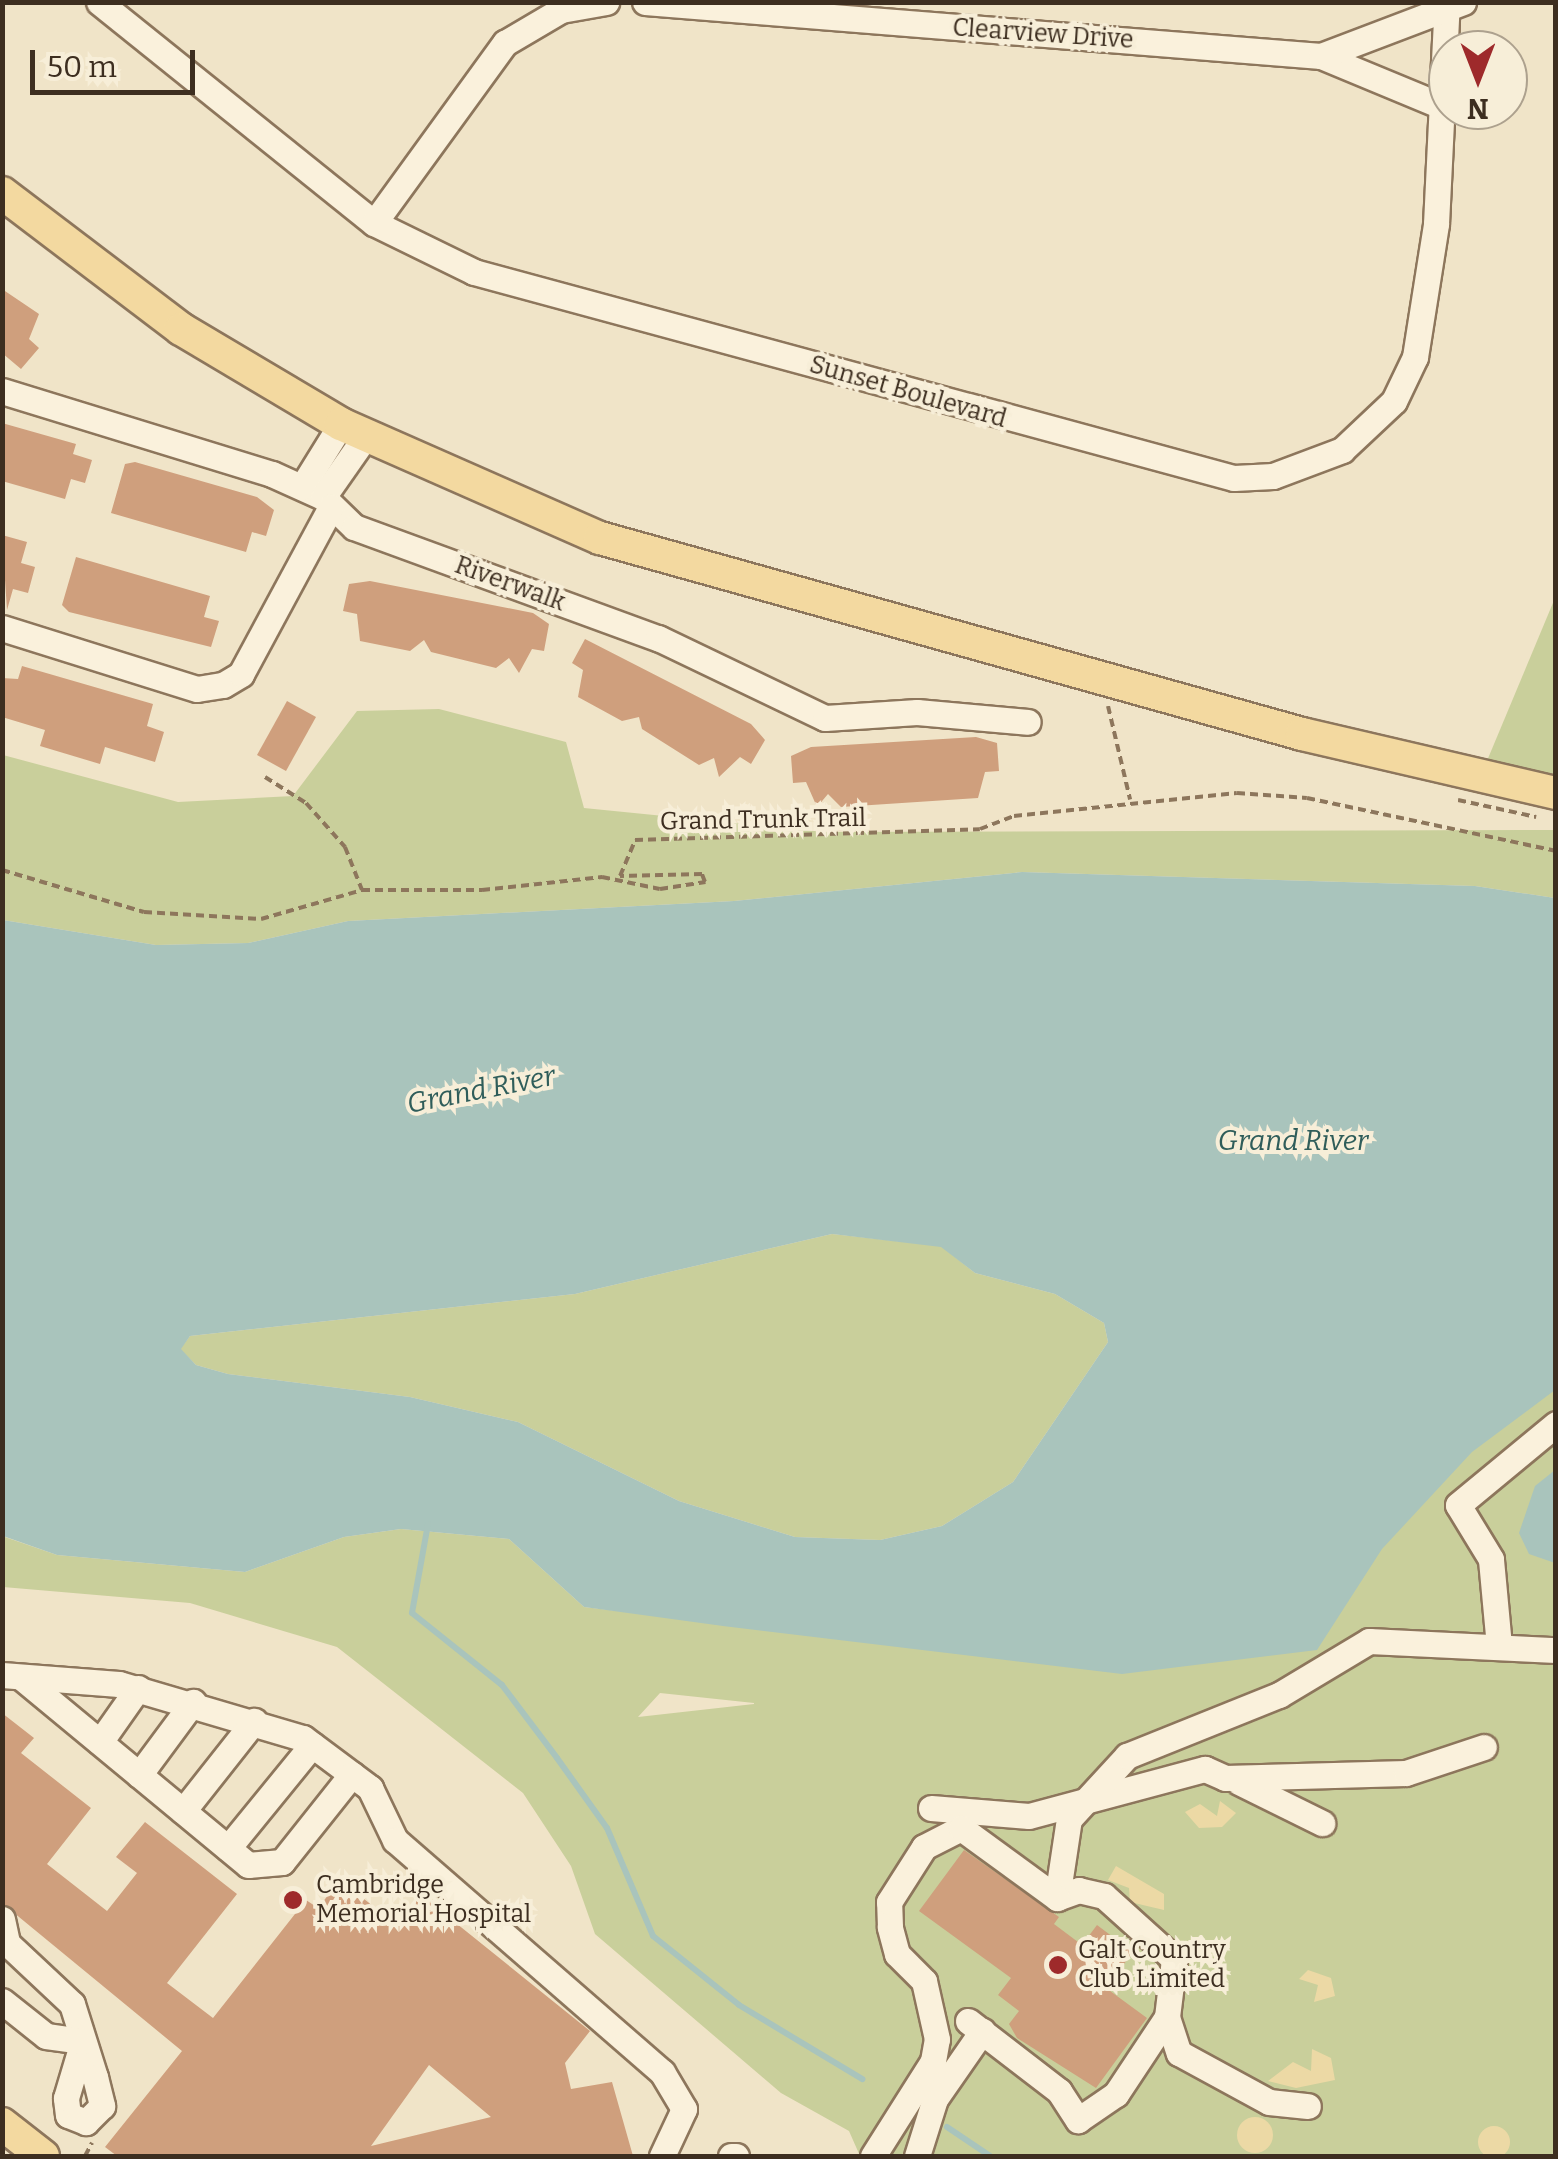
<!DOCTYPE html>
<style>
body{margin:0}
#map{position:relative;width:1558px;height:2159px;overflow:hidden;background:#f0e4c8;font-family:Bitter,serif}
div>[style]{position:absolute}
[style*='--x']{left:calc(var(--x)*1px);top:calc(var(--y)*1px);width:calc(var(--w)*1px);rotate:calc(var(--a)*1deg)}
.green>*{inset:0;background:#c9cf9b}
.sand>*{inset:0;background:#ecd9a5}
.round{border-radius:50%}
.water>*{inset:0;background:#a9c4bc}
.stream>*{height:6px;margin:-3px;padding:0 3px;transform-origin:3px;border-radius:3px;background:#a9c4bc}
.building>*{inset:0;background:#cf9f7d}
.path>*{height:4px;margin-top:-2px;transform-origin:0;background:repeating-linear-gradient(90deg,#8d765c 0 8px,transparent 0 13px)}
.roads{filter:drop-shadow(2px 0 #8d765c) drop-shadow(-2px 0 #8d765c) drop-shadow(0 2px #8d765c) drop-shadow(0 -2px #8d765c)}
.minor>*{height:25px;margin:-12.5px;padding:0 12.5px;transform-origin:12.5px;border-radius:12.5px;background:#faf1dc}
.major>*{height:32px;margin:-16px;padding:0 16px;transform-origin:16px;border-radius:16px;background:#f3d9a0}
.dots>*{width:28px;height:28px;translate:-50% -50%;box-sizing:border-box;border:5px solid #f7eed8;border-radius:50%}
span{translate:-50% -50%;white-space:nowrap;text-align:center;line-height:1.15;-webkit-text-stroke:8px #f7eed8;paint-order:stroke}
.street-label{font-size:25px;color:#3d2e20}
.poi-label{font-size:25px;color:#3d2e20}
.left{translate:0 -50%;text-align:left}
.water-label{font-size:28px;color:#2f5d5a;font-style:italic}
.frame{position:absolute;inset:0;border:5px solid #3d2e20;pointer-events:none}
.north{position:absolute;left:1428px;top:30px;width:100px;height:100px;box-sizing:border-box;background:#f7eed8;border:2px solid #ada18e;border-radius:50%;rotate:180deg;font-size:28px;font-weight:700;line-height:40px;text-align:center;color:#3d2e20}
.north::after{content:'';display:block;margin:auto;width:35px;height:45px;background:#9e2a2b;clip-path:polygon(50% 0,100% 100%,50% 72%,0 100%)}
.scale{position:absolute;left:30px;top:50px;width:165px;height:45px;box-sizing:border-box;border:5px solid #3d2e20;border-top:0;padding-left:12px;font-size:30px;line-height:35px;white-space:nowrap;color:#3d2e20;-webkit-text-stroke:8px #f7eed8;paint-order:stroke}
</style>
<div id="map">
<div class="green">
<div style="clip-path:polygon(1555px 598px,1555px 780px,1484px 768px)"></div>
<div style="clip-path:polygon(439px 709px,566px 742px,584px 808px,824px 832px,1555px 830px,1555px 898px,1475px 886px,1022px 872px,734px 901px,348px 921px,248px 943px,156px 945px,3px 920px,3px 755px,178px 802px,293px 796px,357px 711px)"></div>
<div style="clip-path:polygon(832px 1234px,941px 1246px,975px 1273px,1055px 1294px,1104px 1323px,1108px 1342px,1013px 1482px,942px 1526px,880px 1540px,795px 1537px,679px 1501px,518px 1422px,410px 1397px,228px 1374px,196px 1365px,180px 1349px,190px 1336px,575px 1294px)"></div>
<div style="clip-path:polygon(evenodd,1555px 1385px,1555px 2156px,860px 2156px,849px 2131px,781px 2093px,595px 1934px,571px 1866px,523px 1793px,337px 1647px,190px 1603px,3px 1587px,2px 1536px,57px 1555px,245px 1572px,344px 1537px,401px 1529px,509px 1539px,584px 1607px,1133px 1672px,1555px 1385px,660px 1693px,754px 1703px,754px 1704px,638px 1717px,660px 1693px)"></div>
</div>
<div class="sand">
<div style="clip-path:polygon(1220px 1801px,1236px 1813px,1222px 1827px,1199px 1828px,1185px 1812px,1200px 1804px,1217px 1816px)"></div>
<div style="clip-path:polygon(1116px 1866px,1164px 1894px,1164px 1910px,1130px 1902px,1129px 1888px,1108px 1880px)"></div>
<div style="clip-path:polygon(1308px 1970px,1331px 1978px,1335px 1996px,1314px 2002px,1318px 1985px,1299px 1979px)"></div>
<div style="clip-path:polygon(1312px 2049px,1331px 2058px,1335px 2080px,1296px 2088px,1268px 2081px,1293px 2062px,1311px 2071px)"></div>
<div class="round" style="left:1237px;top:2117px;width:36px;height:36px"></div>
<div class="round" style="left:1478px;top:2126px;width:32px;height:32px"></div>
</div>
<div class="water">
<div style="clip-path:polygon(evenodd,1022px 872px,1475px 886px,1555px 898px,1555px 1390px,1472px 1452px,1382px 1549px,1317px 1650px,1122px 1674px,723px 1626px,584px 1607px,509px 1539px,401px 1529px,344px 1537px,245px 1572px,57px 1555px,3px 1536px,3px 920px,156px 945px,248px 943px,348px 921px,734px 901px,1022px 872px,832px 1234px,941px 1247px,975px 1273px,1055px 1294px,1104px 1323px,1108px 1342px,1013px 1482px,942px 1526px,880px 1540px,795px 1537px,679px 1501px,518px 1422px,410px 1397px,228px 1374px,196px 1365px,181px 1349px,190px 1336px,575px 1294px,832px 1234px)"></div>
<div style="clip-path:polygon(1555px 1470px,1555px 1563px,1529px 1554px,1519px 1533px,1535px 1486px)"></div>
</div>
<div class="stream">
<div style="--x:428;--y:1524;--w:90;--a:100.2"></div>
<div style="--x:412;--y:1613;--w:115;--a:38.7"></div>
<div style="--x:502;--y:1685;--w:91;--a:53"></div>
<div style="--x:557;--y:1758;--w:86;--a:54.5"></div>
<div style="--x:607;--y:1828;--w:117;--a:66.9"></div>
<div style="--x:653;--y:1936;--w:110;--a:38.7"></div>
<div style="--x:739;--y:2005;--w:144;--a:31"></div>
<div style="--x:947;--y:2127;--w:52;--a:34"></div>
</div>
<div class="building">
<div style="clip-path:polygon(2px 289px,39px 314px,29px 339px,39px 348px,21px 369px,2px 353px)"></div>
<div style="clip-path:polygon(2px 423px,76px 444px,73px 454px,92px 460px,85px 483px,71px 479px,65px 499px,2px 481px)"></div>
<div style="clip-path:polygon(135px 462px,257px 497px,274px 510px,266px 536px,252px 532px,246px 552px,111px 513px,125px 464px)"></div>
<div style="clip-path:polygon(2px 535px,27px 542px,21px 563px,35px 567px,28px 593px,13px 589px,7px 610px)"></div>
<div style="clip-path:polygon(76px 557px,210px 596px,204px 617px,219px 621px,211px 647px,69px 612px,62px 605px)"></div>
<div style="clip-path:polygon(370px 581px,533px 613px,549px 624px,544px 651px,532px 649px,519px 673px,509px 658px,496px 668px,431px 652px,424px 640px,410px 651px,360px 641px,357px 614px,343px 611px,349px 584px)"></div>
<div style="clip-path:polygon(585px 639px,751px 724px,765px 740px,751px 764px,740px 757px,719px 777px,714px 758px,699px 765px,642px 729px,639px 717px,622px 721px,578px 697px,583px 670px,572px 663px)"></div>
<div style="clip-path:polygon(22px 666px,153px 704px,147px 726px,164px 732px,155px 762px,105px 747px,100px 764px,40px 746px,45px 730px,2px 717px,2px 678px,18px 679px)"></div>
<div style="clip-path:polygon(287px 701px,316px 717px,286px 771px,257px 755px)"></div>
<div style="clip-path:polygon(976px 737px,997px 743px,999px 771px,985px 772px,978px 798px,841px 807px,828px 794px,817px 807px,806px 782px,793px 783px,791px 756px,811px 747px)"></div>
<div style="clip-path:polygon(evenodd,2px 1713px,34px 1738px,21px 1753px,91px 1808px,47px 1864px,107px 1911px,137px 1873px,116px 1857px,145px 1822px,237px 1894px,167px 1983px,213px 2018px,306px 1900px,318px 1908px,340px 1880px,397px 1925px,421px 1895px,590px 2031px,565px 2063px,571px 2089px,612px 2082px,633px 2156px,117px 2156px,105px 2147px,182px 2051px,2px 1903px,2px 1713px,429px 2065px,491px 2117px,371px 2146px,429px 2065px)"></div>
<div style="clip-path:polygon(964px 1850px,1059px 1917px,1054px 1924px,1082px 1945px,1097px 1925px,1133px 1952px,1106px 1988px,1147px 2018px,1096px 2088px,1017px 2038px,1009px 2024px,1019px 2011px,998px 1995px,1011px 1978px,919px 1911px)"></div>
</div>
<div class="path">
<div style="--x:1108;--y:706;--w:96;--a:76.7"></div>
<div style="--x:265;--y:777;--w:49;--a:32.4"></div>
<div style="--x:306;--y:803;--w:59;--a:48.4"></div>
<div style="--x:345;--y:847;--w:46;--a:68.4"></div>
<div style="--x:1458;--y:800;--w:80;--a:12.3"></div>
<div style="--x:2;--y:870;--w:148;--a:16.5"></div>
<div style="--x:144;--y:912;--w:117;--a:3.4"></div>
<div style="--x:261;--y:919;--w:105;--a:-16"></div>
<div style="--x:362;--y:890;--w:120;--a:0"></div>
<div style="--x:482;--y:890;--w:121;--a:-6.2"></div>
<div style="--x:602;--y:877;--w:59;--a:11.7"></div>
<div style="--x:660;--y:889;--w:46;--a:-8.8"></div>
<div style="--x:705;--y:882;--w:9;--a:-111"></div>
<div style="--x:702;--y:874;--w:82;--a:178.6"></div>
<div style="--x:620;--y:876;--w:39;--a:-67"></div>
<div style="--x:635;--y:840;--w:345;--a:-1.8"></div>
<div style="--x:980;--y:829;--w:36;--a:-21"></div>
<div style="--x:1014;--y:816;--w:224;--a:-5.9"></div>
<div style="--x:1237;--y:793;--w:70;--a:4.1"></div>
<div style="--x:1307;--y:798;--w:255;--a:12"></div>
<div style="--x:85;--y:2156;--w:15;--a:-62"></div>
</div>
<div class="roads">
<div class="minor">
<div style="--x:99;--y:2;--w:353;--a:38.8"></div>
<div style="--x:374;--y:223;--w:111;--a:26.1"></div>
<div style="--x:474;--y:272;--w:787;--a:15.17"></div>
<div style="--x:1234;--y:478;--w:39;--a:-3"></div>
<div style="--x:1273;--y:476;--w:74;--a:-20.6"></div>
<div style="--x:1342;--y:450;--w:71;--a:-43.3"></div>
<div style="--x:1394;--y:401;--w:49;--a:-64.5"></div>
<div style="--x:1415;--y:357;--w:135;--a:-81"></div>
<div style="--x:1436;--y:224;--w:208;--a:-87.2"></div>
<div style="--x:645;--y:2;--w:678;--a:4.57"></div>
<div style="--x:1321;--y:56;--w:131;--a:22.5"></div>
<div style="--x:1321;--y:56;--w:152;--a:-20.8"></div>
<div style="--x:374;--y:223;--w:223;--a:-54"></div>
<div style="--x:505;--y:43;--w:65;--a:-30.5"></div>
<div style="--x:561;--y:10;--w:46;--a:-10.1"></div>
<div style="--x:2;--y:391;--w:282;--a:17.1"></div>
<div style="--x:272;--y:474;--w:56;--a:24.3"></div>
<div style="--x:323;--y:497;--w:43;--a:44.1"></div>
<div style="--x:354;--y:527;--w:324;--a:20.1"></div>
<div style="--x:658;--y:638;--w:185;--a:25.6"></div>
<div style="--x:825;--y:718;--w:92;--a:-3.7"></div>
<div style="--x:917;--y:712;--w:111;--a:5.1"></div>
<div style="--x:302;--y:487;--w:74;--a:-58.2"></div>
<div style="--x:323;--y:497;--w:73;--a:-55"></div>
<div style="--x:2;--y:628;--w:204;--a:17.4"></div>
<div style="--x:197;--y:689;--w:26;--a:-9"></div>
<div style="--x:223;--y:685;--w:21;--a:-31"></div>
<div style="--x:241;--y:674;--w:190;--a:-61.7"></div>
<div style="--x:1499;--y:1646;--w:87;--a:-95.3"></div>
<div style="--x:1491;--y:1559;--w:63;--a:-121.4"></div>
<div style="--x:1458;--y:1505;--w:127;--a:-39.6"></div>
<div style="--x:2;--y:1675;--w:117;--a:4.4"></div>
<div style="--x:119;--y:1684;--w:192;--a:16.4"></div>
<div style="--x:303;--y:1738;--w:84;--a:36.7"></div>
<div style="--x:370;--y:1788;--w:58;--a:64.3"></div>
<div style="--x:395;--y:1840;--w:354;--a:41"></div>
<div style="--x:662;--y:2072;--w:43;--a:59.3"></div>
<div style="--x:684;--y:2109;--w:52;--a:115.1"></div>
<div style="--x:21;--y:1677;--w:295;--a:39.6"></div>
<div style="--x:248;--y:1865;--w:34;--a:-5"></div>
<div style="--x:282;--y:1862;--w:112;--a:-51.5"></div>
<div style="--x:100;--y:1742;--w:66;--a:-54.9"></div>
<div style="--x:139;--y:1775;--w:91;--a:-53.5"></div>
<div style="--x:1239;--y:1782;--w:93;--a:26.3"></div>
<div style="--x:931;--y:1808;--w:98;--a:4.7"></div>
<div style="--x:1029;--y:1816;--w:182;--a:-15"></div>
<div style="--x:1205;--y:1769;--w:22;--a:24"></div>
<div style="--x:1225;--y:1778;--w:181;--a:-1.6"></div>
<div style="--x:1406;--y:1773;--w:82;--a:-18.4"></div>
<div style="--x:183;--y:1811;--w:115;--a:-51.7"></div>
<div style="--x:228;--y:1848;--w:133;--a:-50.8"></div>
<div style="--x:1057;--y:1898;--w:80;--a:-81.4"></div>
<div style="--x:1069;--y:1819;--w:86;--a:-47.4"></div>
<div style="--x:1127;--y:1756;--w:164;--a:-21.9"></div>
<div style="--x:1279;--y:1695;--w:105;--a:-31"></div>
<div style="--x:1369;--y:1641;--w:187;--a:2.8"></div>
<div style="--x:2;--y:1919;--w:25;--a:78"></div>
<div style="--x:7;--y:1943;--w:89;--a:43.2"></div>
<div style="--x:72;--y:2004;--w:77;--a:72.5"></div>
<div style="--x:95;--y:2077;--w:30;--a:76"></div>
<div style="--x:102;--y:2106;--w:23;--a:135"></div>
<div style="--x:86;--y:2122;--w:19;--a:-159"></div>
<div style="--x:68;--y:2115;--w:17;--a:-97"></div>
<div style="--x:66;--y:2098;--w:59;--a:-73.4"></div>
<div style="--x:2;--y:2001;--w:56;--a:38.5"></div>
<div style="--x:46;--y:2036;--w:37;--a:8"></div>
<div style="--x:1167;--y:2017;--w:38;--a:72"></div>
<div style="--x:1179;--y:2053;--w:102;--a:28.6"></div>
<div style="--x:1269;--y:2102;--w:39;--a:6"></div>
<div style="--x:968;--y:2021;--w:115;--a:37.6"></div>
<div style="--x:1059;--y:2091;--w:35;--a:57"></div>
<div style="--x:1078;--y:2120;--w:46;--a:-34.4"></div>
<div style="--x:1116;--y:2094;--w:92;--a:-56.5"></div>
<div style="--x:1167;--y:2017;--w:58;--a:-83.1"></div>
<div style="--x:1174;--y:1959;--w:94;--a:-138"></div>
<div style="--x:1104;--y:1896;--w:26;--a:-167"></div>
<div style="--x:1079;--y:1890;--w:23;--a:160"></div>
<div style="--x:731;--y:2156;--w:5;--a:0"></div>
<div style="--x:873;--y:2156;--w:112;--a:-57.7"></div>
<div style="--x:933;--y:2061;--w:22;--a:-80"></div>
<div style="--x:937;--y:2039;--w:59;--a:-102.6"></div>
<div style="--x:924;--y:1981;--w:38;--a:-135"></div>
<div style="--x:897;--y:1954;--w:28;--a:-105"></div>
<div style="--x:890;--y:1927;--w:25;--a:-92"></div>
<div style="--x:889;--y:1902;--w:65;--a:-57.5"></div>
<div style="--x:924;--y:1847;--w:42;--a:-27.2"></div>
<div style="--x:961;--y:1828;--w:119;--a:36.1"></div>
<div style="--x:917;--y:2156;--w:60;--a:-72.5"></div>
<div style="--x:935;--y:2099;--w:83;--a:-55.3"></div>
</div>
<div class="major">
<div style="--x:2;--y:193;--w:225;--a:37.2"></div>
<div style="--x:181;--y:329;--w:186;--a:30.7"></div>
<div style="--x:341;--y:424;--w:283;--a:23.8"></div>
<div style="--x:600;--y:538;--w:729;--a:15.6"></div>
<div style="--x:1302;--y:734;--w:261;--a:13.1"></div>
<div style="--x:2;--y:2124;--w:52;--a:38"></div>
</div>
</div>
<div class="dots">
<div style="left:293px;top:1900px;background:#9e2a2b"></div>
<div style="left:1058px;top:1965px;background:#9e2a2b"></div>
</div>
<div class="street-label">
<span style="left:1043px;top:34px;rotate:4deg">Clearview Drive</span>
<span style="left:908px;top:392px;rotate:16deg">Sunset Boulevard</span>
<span style="left:510px;top:584px;rotate:20deg">Riverwalk</span>
<span style="left:763px;top:820px;rotate:-1deg">Grand Trunk Trail</span>
</div>
<div class="poi-label">
<span class="left" style="left:316px;top:1900px">Cambridge<br>Memorial Hospital</span>
<span class="left" style="left:1078px;top:1965px">Galt Country<br>Club Limited</span>
</div>
<div class="water-label">
<span style="left:481px;top:1090px;rotate:-11deg">Grand River</span>
<span style="left:1293px;top:1141px">Grand River</span>
</div>
<div class="frame"></div>
<div class="north">N</div>
<div class="scale">50 m</div>
</div>
